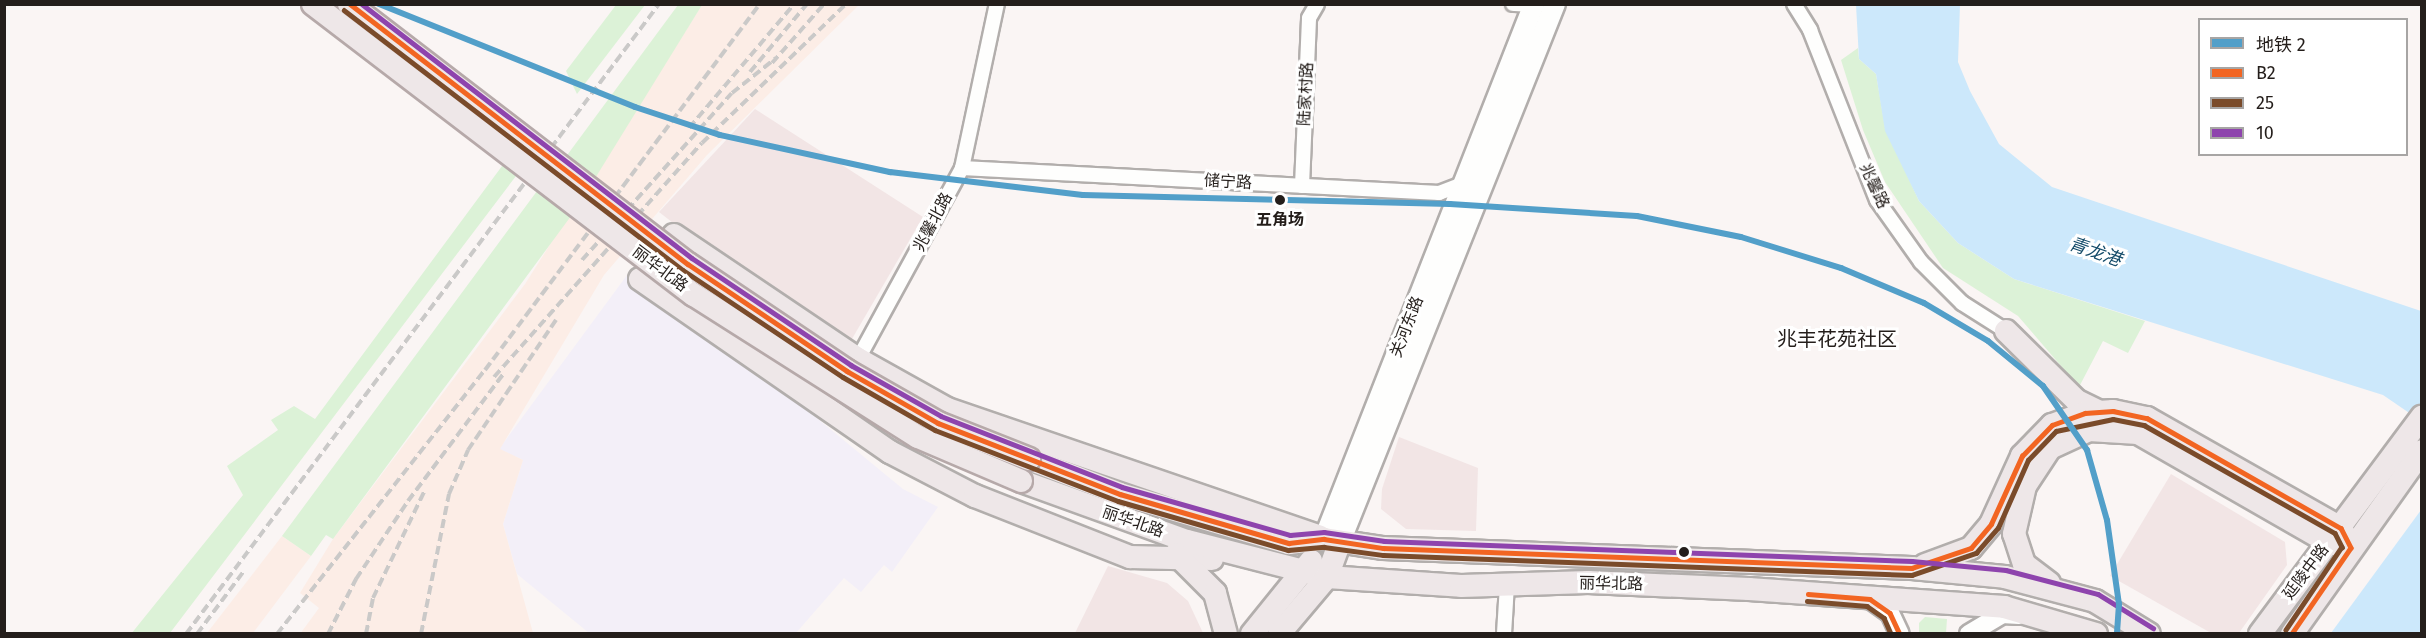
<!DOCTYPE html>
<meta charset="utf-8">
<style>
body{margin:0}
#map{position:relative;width:2426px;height:638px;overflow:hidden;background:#faf5f4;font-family:"Fira Sans","Noto Sans SC",sans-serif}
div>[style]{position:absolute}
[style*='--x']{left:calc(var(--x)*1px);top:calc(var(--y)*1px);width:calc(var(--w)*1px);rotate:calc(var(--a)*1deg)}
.commercial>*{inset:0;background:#f2e5e5}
.industrial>*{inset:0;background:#f3eff8}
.built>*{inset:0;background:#fcede6}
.green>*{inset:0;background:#dcf2d7}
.water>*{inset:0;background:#cce8fb}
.roads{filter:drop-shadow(2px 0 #b2aeac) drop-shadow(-2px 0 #b2aeac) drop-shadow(0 2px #b2aeac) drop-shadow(0 -2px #b2aeac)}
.minor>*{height:14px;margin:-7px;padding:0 7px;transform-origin:7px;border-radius:7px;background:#fefefd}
.tertiary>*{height:18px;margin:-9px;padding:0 9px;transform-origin:9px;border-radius:9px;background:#fefefd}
.secondary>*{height:20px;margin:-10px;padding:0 10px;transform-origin:10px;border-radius:10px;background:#fefefd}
.primary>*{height:22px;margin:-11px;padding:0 11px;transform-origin:11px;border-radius:11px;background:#eee7e8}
.rail>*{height:4px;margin-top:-2px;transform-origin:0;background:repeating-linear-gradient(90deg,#cac9c8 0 9px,transparent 0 13.5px)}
.bridges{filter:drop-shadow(2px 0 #b6a9a9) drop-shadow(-2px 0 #b6a9a9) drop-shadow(0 2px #b6a9a9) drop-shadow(0 -2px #b6a9a9)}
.primary-bridge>*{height:22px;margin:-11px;padding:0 11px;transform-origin:11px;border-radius:11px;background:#eee7e8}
.bus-1>*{height:4.5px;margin:-2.25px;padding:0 2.25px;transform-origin:2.25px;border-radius:2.25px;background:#f26522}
.bus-2>*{height:4.5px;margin:-2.25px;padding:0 2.25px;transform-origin:2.25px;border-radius:2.25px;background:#7a4b2a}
.bus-3>*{height:4.5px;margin:-2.25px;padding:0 2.25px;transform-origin:2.25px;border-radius:2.25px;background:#8e44ad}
.metro-1>*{height:6px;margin:-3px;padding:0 3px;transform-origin:3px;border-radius:3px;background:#529fc9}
.dots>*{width:16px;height:16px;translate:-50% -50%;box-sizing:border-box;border:3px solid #fff;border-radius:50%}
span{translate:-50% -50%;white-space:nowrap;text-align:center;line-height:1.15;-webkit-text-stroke:6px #fff;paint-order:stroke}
.street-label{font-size:16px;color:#241e1b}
.stop-label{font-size:16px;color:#241e1b;font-weight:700}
.water-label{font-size:18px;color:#154c6a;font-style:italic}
.quarter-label{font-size:20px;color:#241e1b}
.frame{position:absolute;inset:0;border:6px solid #241e1b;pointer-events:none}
.legend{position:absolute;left:2198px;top:18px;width:210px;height:138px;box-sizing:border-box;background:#fff;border:2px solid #a7a5a4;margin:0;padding:8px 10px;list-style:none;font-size:18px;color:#241e1b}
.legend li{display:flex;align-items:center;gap:12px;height:30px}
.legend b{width:30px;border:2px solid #a7a5a4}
</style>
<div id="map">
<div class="commercial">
<div style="clip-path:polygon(755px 109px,923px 217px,849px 344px,740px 275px,659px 212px)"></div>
<div style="clip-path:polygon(1399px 437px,1478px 468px,1476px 531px,1406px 529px,1381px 509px,1382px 489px)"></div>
<div style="clip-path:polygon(2171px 474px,2285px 542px,2287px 565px,2239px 633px,2211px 633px,2110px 576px)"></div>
<div style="clip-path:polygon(1108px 566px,1167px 583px,1188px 601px,1203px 633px,1075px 633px)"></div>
</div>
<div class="industrial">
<div style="clip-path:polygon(633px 267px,903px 489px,938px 507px,892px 572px,884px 565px,861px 592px,844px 578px,796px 633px,589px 633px,517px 574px,503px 524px,523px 460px,499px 449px)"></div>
</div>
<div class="built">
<div style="clip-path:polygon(702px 5px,859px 5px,707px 155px,604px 275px,500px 449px,523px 460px,503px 524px,533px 633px,300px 634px,319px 608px,300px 593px,333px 539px,525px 284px)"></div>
<div style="clip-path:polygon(282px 536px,311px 556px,253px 633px,207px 633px)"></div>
</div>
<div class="green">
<div style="clip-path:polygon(616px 5px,645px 5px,577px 94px,566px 71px)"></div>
<div style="clip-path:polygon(678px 5px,702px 5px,594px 180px,565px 158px)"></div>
<div style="clip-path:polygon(1858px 48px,1859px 59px,1876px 74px,1885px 127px,1919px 201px,1958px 243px,2014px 279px,2145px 321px,2128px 353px,2103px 341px,2079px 387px,2018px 316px,1943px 268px,1885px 182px,1863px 130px,1841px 60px)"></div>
<div style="clip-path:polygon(505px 162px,519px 172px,170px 633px,131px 634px,243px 495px,227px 466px,278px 430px,271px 420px,294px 406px,315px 419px)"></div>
<div style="clip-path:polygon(540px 187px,574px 212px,333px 539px,326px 535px,311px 556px,282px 536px)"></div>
<div style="clip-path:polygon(1925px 617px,1947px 619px,1946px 633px,1919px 633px,1919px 623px)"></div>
</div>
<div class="water">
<div style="clip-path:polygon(1856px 5px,1960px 5px,1958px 62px,1970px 91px,1999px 144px,2052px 187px,2421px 311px,2421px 421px,2383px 395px,2014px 279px,1958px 243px,1919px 201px,1885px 131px,1876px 74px,1859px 59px)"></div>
<div style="clip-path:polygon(2421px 510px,2421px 633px,2331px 633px)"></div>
</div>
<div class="roads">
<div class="minor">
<div style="--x:1513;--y:4;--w:21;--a:3"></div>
<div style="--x:1794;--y:4;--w:31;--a:58"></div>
<div style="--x:1810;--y:30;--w:183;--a:68.5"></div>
<div style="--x:1877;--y:200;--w:76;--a:54.6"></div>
<div style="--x:1921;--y:262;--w:58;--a:45"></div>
<div style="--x:1962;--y:303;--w:52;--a:32.5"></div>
<div style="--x:962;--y:168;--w:478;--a:3"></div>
<div style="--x:1439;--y:193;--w:30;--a:-21"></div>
<div style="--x:1302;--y:186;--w:168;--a:-87.6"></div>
<div style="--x:1309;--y:18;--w:16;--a:-60"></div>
<div style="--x:858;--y:359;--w:217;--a:-61.4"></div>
<div style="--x:962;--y:168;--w:168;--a:-78"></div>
<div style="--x:1504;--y:634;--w:49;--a:-86.5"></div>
</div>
<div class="tertiary">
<div style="--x:1870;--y:599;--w:24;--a:35"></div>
<div style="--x:1890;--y:613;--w:23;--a:65"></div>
<div style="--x:1969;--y:634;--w:39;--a:-31"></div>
<div style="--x:2002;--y:614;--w:17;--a:3"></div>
</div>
<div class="secondary">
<div style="--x:1324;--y:539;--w:575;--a:-68.57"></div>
<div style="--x:1340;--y:542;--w:579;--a:-68.22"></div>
</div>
<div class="primary">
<div style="--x:674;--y:235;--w:222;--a:34"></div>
<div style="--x:858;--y:359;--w:102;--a:29.3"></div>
<div style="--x:947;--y:409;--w:394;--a:18.9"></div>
<div style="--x:640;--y:279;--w:304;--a:34.7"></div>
<div style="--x:890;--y:452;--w:96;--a:27.4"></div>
<div style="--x:975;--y:496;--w:167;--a:21.5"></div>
<div style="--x:1130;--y:557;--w:82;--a:1.4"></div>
<div style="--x:2006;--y:331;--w:100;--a:44.6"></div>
<div style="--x:2077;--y:401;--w:25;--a:26"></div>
<div style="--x:1029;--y:459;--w:97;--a:21"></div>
<div style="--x:1120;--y:494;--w:176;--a:16.2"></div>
<div style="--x:1289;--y:543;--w:35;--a:-7"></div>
<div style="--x:1324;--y:539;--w:60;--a:8.7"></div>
<div style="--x:1383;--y:548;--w:529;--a:2.17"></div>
<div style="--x:1912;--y:568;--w:93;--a:5.5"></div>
<div style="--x:2005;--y:577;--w:93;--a:14.9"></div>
<div style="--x:2095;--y:601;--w:63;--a:31.4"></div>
<div style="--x:1021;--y:481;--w:177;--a:19.9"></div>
<div style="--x:1187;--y:541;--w:145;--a:14.4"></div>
<div style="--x:1327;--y:577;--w:134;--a:3.8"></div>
<div style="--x:1461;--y:586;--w:127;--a:-1.8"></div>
<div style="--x:1588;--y:582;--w:161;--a:2.5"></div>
<div style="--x:1749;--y:589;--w:256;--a:4"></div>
<div style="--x:2004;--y:607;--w:96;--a:16.4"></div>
<div style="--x:1176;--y:554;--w:55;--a:45"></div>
<div style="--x:1215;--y:593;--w:42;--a:75"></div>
<div style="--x:1925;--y:565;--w:49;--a:-20.3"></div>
<div style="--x:1971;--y:548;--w:31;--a:-50"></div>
<div style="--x:1991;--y:524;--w:75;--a:-65.5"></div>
<div style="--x:2022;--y:456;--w:43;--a:-45.9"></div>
<div style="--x:2052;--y:425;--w:35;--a:-20"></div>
<div style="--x:2085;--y:413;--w:28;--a:-4"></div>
<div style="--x:2113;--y:411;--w:35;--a:12"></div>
<div style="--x:2147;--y:418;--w:223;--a:29.6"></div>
<div style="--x:2341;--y:528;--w:22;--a:63"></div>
<div style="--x:2049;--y:583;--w:31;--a:-143"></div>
<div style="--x:2024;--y:564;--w:32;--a:-108"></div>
<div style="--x:2014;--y:534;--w:49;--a:-77.1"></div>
<div style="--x:2025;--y:486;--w:45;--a:-56.7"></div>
<div style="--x:2050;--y:448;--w:43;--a:-24.8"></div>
<div style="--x:2089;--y:430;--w:49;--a:3.5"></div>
<div style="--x:2138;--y:433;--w:219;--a:29.8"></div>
<div style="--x:2328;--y:542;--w:24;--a:15"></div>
<div style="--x:1252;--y:634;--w:94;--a:-51.1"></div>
<div style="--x:1279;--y:634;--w:75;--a:-49.9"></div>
<div style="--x:1327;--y:577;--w:37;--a:-70"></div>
<div style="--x:2260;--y:634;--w:271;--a:-53.3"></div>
<div style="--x:2292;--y:634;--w:224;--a:-54.6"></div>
</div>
</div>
<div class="rail">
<div style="--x:772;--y:63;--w:79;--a:-48.6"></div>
<div style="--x:750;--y:72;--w:89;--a:-50"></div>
<div style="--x:689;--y:128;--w:162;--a:-49.7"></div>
<div style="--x:582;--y:260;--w:224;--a:-48.1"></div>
<div style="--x:732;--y:93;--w:56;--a:-38.5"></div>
<div style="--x:494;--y:377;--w:313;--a:-48.4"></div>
<div style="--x:702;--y:143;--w:200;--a:-44"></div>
<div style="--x:186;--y:634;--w:788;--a:-53.1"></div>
<div style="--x:197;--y:634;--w:79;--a:-53.3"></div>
<div style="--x:277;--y:634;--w:336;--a:-51.8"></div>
<div style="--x:485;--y:370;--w:458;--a:-53.1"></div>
<div style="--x:328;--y:634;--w:62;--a:-63"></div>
<div style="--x:356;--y:579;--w:94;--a:-56.3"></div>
<div style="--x:408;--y:501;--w:160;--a:-53.1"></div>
<div style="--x:366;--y:634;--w:37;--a:-79"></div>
<div style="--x:373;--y:598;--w:120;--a:-64.3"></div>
<div style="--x:421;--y:634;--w:143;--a:-78.7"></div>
<div style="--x:449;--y:494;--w:48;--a:-66.6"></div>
<div style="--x:468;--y:450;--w:157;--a:-55.9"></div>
</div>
<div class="bridges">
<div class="primary-bridge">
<div style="--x:313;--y:4;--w:479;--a:37.4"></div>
<div style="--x:694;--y:295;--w:265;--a:32.4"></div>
<div style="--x:918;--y:437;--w:112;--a:23.1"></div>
<div style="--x:349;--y:4;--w:427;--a:37.5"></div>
<div style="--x:688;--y:264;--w:192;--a:33.9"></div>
<div style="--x:847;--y:371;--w:105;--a:29.7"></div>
<div style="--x:938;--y:423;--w:98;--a:21.6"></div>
</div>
</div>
<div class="bus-1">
<div style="--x:350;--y:4;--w:426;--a:37.6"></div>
<div style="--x:688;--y:264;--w:192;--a:33.9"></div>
<div style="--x:847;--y:371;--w:105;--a:29.7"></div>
<div style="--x:938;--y:423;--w:195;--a:21.3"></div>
<div style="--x:1120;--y:494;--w:176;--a:16.2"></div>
<div style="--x:1289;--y:543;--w:35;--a:-7"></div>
<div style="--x:1324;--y:539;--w:60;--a:8.7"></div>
<div style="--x:1383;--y:548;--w:529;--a:2.17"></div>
<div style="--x:1912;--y:568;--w:62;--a:-18.7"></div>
<div style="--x:1971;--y:548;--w:31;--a:-50"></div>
<div style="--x:1991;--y:524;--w:75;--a:-65.5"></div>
<div style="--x:2022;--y:456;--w:43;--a:-45.9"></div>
<div style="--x:2052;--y:425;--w:35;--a:-20"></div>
<div style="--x:2085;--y:413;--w:28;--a:-4"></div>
<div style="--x:2113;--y:411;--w:35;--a:12"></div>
<div style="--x:2147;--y:418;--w:223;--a:29.6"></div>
<div style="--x:2341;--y:528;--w:22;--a:63"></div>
<div style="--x:2351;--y:548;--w:104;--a:124.5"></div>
<div style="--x:1808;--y:594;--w:62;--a:4.6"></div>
<div style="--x:1870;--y:599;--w:24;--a:35"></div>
<div style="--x:1890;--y:613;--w:23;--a:65"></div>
</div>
<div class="bus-2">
<div style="--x:344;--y:10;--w:427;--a:37.5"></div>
<div style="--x:683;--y:270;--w:192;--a:33.8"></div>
<div style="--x:843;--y:377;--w:106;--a:29.9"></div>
<div style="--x:935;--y:430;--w:196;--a:21.2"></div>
<div style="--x:1118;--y:501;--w:177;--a:16.1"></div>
<div style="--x:1288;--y:550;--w:36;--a:-5"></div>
<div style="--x:1324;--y:547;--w:60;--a:7.7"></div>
<div style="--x:1383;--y:555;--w:529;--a:2.17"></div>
<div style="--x:1912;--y:575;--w:68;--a:-19"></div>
<div style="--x:1976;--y:553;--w:33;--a:-49"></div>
<div style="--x:1998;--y:528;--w:74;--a:-66.2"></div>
<div style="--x:2028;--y:460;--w:40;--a:-46"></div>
<div style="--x:2056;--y:431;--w:58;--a:-11.9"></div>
<div style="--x:2113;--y:419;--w:32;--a:11"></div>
<div style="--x:2144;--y:425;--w:219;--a:29.5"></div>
<div style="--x:2335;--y:533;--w:16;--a:63"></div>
<div style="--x:2342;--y:547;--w:100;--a:124"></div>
<div style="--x:1807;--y:601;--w:60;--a:4.8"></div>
<div style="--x:1867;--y:606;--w:21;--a:35"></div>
<div style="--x:1884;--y:618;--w:17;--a:66"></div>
</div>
<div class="bus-3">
<div style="--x:362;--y:4;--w:416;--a:37.6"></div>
<div style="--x:692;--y:258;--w:192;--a:33.9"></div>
<div style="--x:851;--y:365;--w:103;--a:29.5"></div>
<div style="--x:941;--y:416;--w:194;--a:21.4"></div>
<div style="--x:1122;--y:487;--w:175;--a:15.9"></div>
<div style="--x:1290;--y:535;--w:34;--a:-5"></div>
<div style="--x:1324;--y:532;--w:61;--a:8.5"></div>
<div style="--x:1384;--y:541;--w:528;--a:2.17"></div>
<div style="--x:1912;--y:561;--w:94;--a:5.5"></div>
<div style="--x:2006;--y:570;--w:95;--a:14.6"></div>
<div style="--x:2098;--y:594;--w:65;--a:31.7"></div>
</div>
<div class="metro-1">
<div style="--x:379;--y:4;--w:276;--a:21.9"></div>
<div style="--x:635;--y:107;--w:89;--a:18.2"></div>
<div style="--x:720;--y:135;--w:174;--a:12.3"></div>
<div style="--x:890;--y:172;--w:194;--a:6.8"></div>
<div style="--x:1083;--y:195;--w:367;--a:1.4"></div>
<div style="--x:1450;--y:204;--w:187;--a:3.7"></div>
<div style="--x:1637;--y:216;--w:106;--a:11.4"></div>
<div style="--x:1741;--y:237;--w:105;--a:17.2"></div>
<div style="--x:1841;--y:268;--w:90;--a:22.9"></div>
<div style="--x:1924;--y:303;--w:74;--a:30.7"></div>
<div style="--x:1988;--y:341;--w:71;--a:39.3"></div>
<div style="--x:2043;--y:386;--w:78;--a:55.5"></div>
<div style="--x:2087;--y:450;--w:73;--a:74.1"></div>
<div style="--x:2107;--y:520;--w:85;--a:81.9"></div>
<div style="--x:2119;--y:604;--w:30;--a:94"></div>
</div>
<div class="dots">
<div style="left:1280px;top:200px;background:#241e1b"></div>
<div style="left:1684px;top:552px;background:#241e1b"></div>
</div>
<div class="street-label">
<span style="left:1306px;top:94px;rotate:-87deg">陆家村路</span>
<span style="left:1228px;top:182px;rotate:3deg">储宁路</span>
<span style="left:1874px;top:186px;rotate:65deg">兆馨路</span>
<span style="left:933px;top:222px;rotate:-62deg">兆馨北路</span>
<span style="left:660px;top:269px;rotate:37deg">丽华北路</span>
<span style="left:1407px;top:327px;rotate:-69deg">关河东路</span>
<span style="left:1133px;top:522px;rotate:19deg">丽华北路</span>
<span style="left:2306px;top:572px;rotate:-53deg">延陵中路</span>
<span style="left:1611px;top:584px;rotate:1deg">丽华北路</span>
</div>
<div class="stop-label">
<span style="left:1280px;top:220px">五角场</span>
</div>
<div class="water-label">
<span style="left:2095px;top:252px;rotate:19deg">青龙港</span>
</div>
<div class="quarter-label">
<span style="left:1837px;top:339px">兆丰花苑社区</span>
</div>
<div class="frame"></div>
<ul class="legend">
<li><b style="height:8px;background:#529fc9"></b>地铁 2</li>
<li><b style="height:8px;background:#f26522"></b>B2</li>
<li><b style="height:8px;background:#7a4b2a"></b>25</li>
<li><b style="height:8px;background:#8e44ad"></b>10</li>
</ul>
</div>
